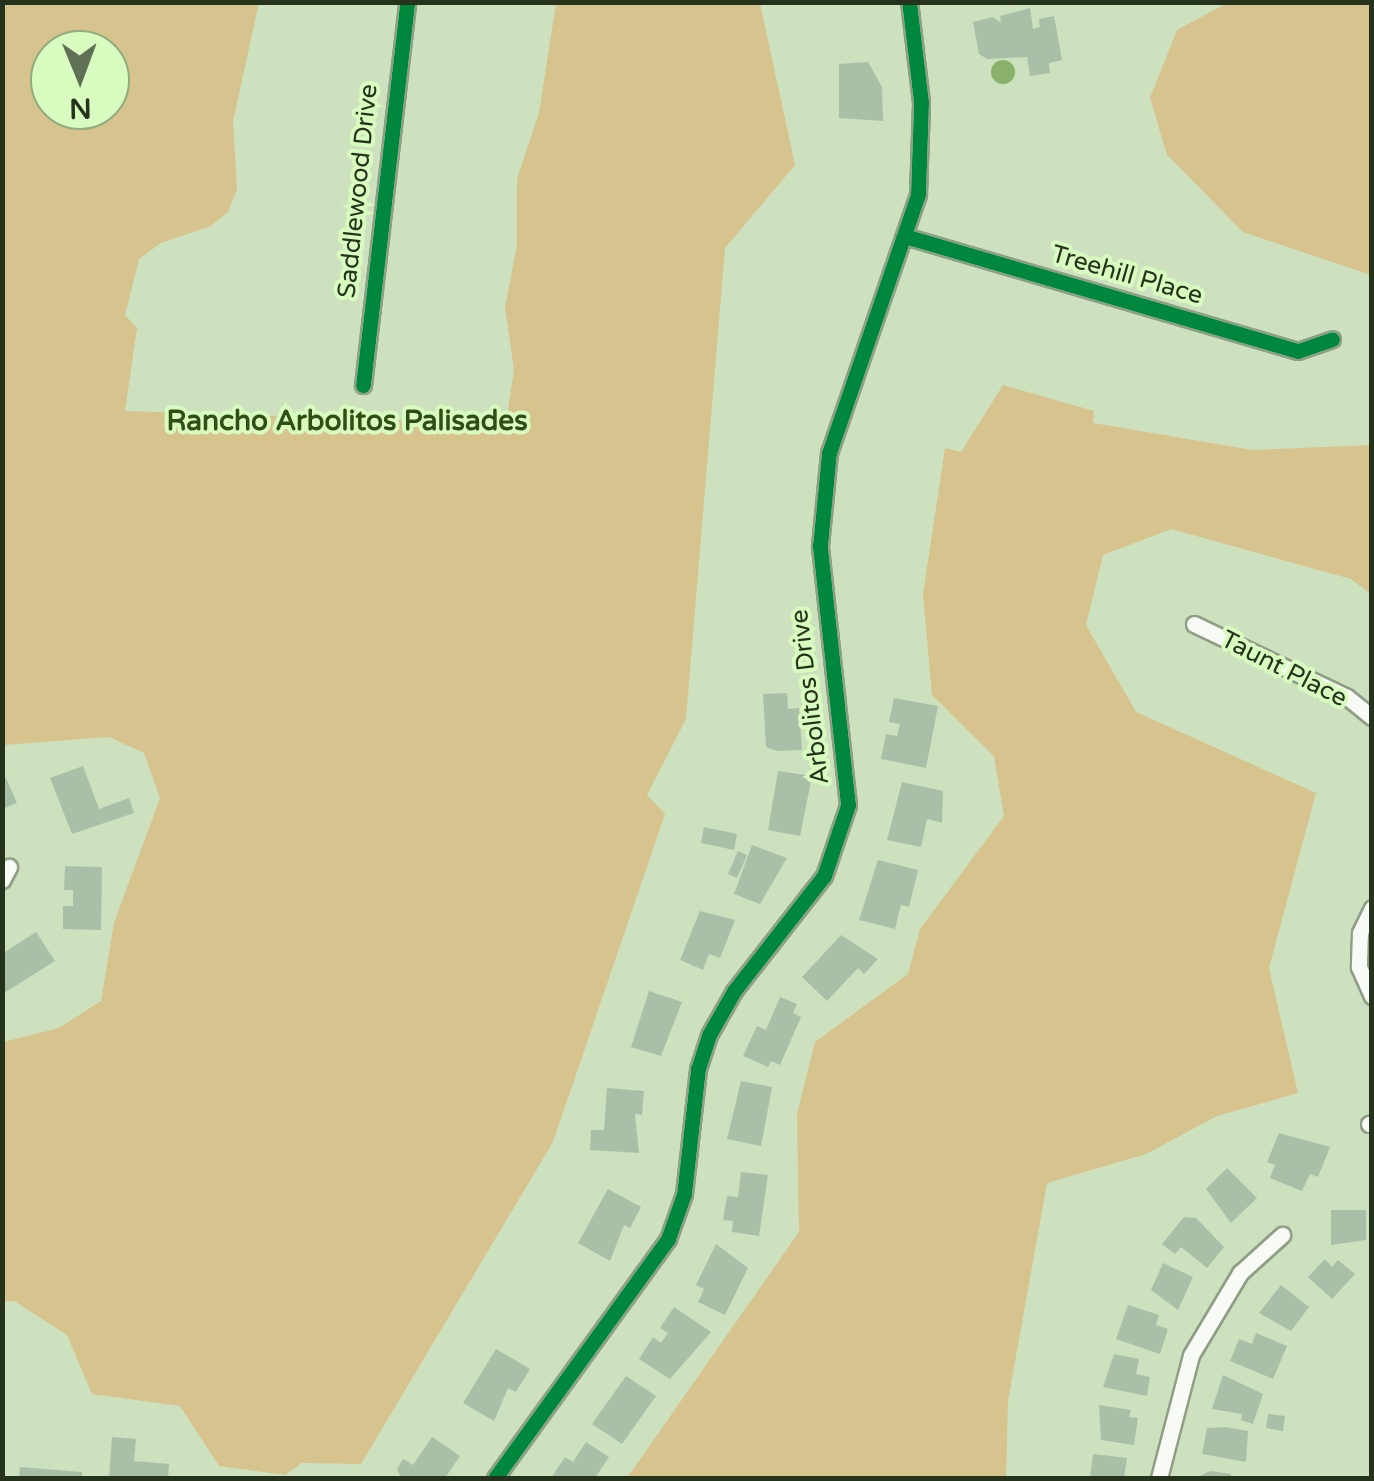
<!DOCTYPE html>
<style>
body{margin:0}
#map{position:relative;width:1374px;height:1481px;overflow:hidden;background:#cde1bf;font-family:"Varela Round",sans-serif}
div>[style]{position:absolute}
[style*='--x']{left:calc(var(--x)*1px);top:calc(var(--y)*1px);width:calc(var(--w)*1px);rotate:calc(var(--a)*1deg)}
.green>*{inset:0;background:#d7c38d}
.water>*{inset:0;background:#8ab16c}
.round{border-radius:50%}
.building>*{inset:0;background:#aabfa7}
.roads{filter:drop-shadow(2px 0 #8f9e84) drop-shadow(-2px 0 #8f9e84) drop-shadow(0 2px #8f9e84) drop-shadow(0 -2px #8f9e84)}
.minor>*{height:15px;margin:-7.5px;padding:0 7.5px;transform-origin:7.5px;border-radius:7.5px;background:#f8faf5}
.cycleway>*{height:15px;margin:-7.5px;padding:0 7.5px;transform-origin:7.5px;border-radius:7.5px;background:#00873e}
span{translate:-50% -50%;white-space:nowrap;text-align:center;line-height:1.15;-webkit-text-stroke:8px #d8fcbf;paint-order:stroke}
.street-label{font-size:25px;color:#26331c}
.neighbourhood-label{font-size:28px;color:#304d16;font-weight:700}
.frame{position:absolute;inset:0;border:5px solid #26331c;pointer-events:none}
.north{position:absolute;left:30px;top:30px;width:100px;height:100px;box-sizing:border-box;background:#d8fcbf;border:2px solid #91ac7e;border-radius:50%;rotate:179deg;font-size:28px;font-weight:700;line-height:40px;text-align:center;color:#26331c}
.north::after{content:'';display:block;margin:auto;width:35px;height:45px;background:#607055;clip-path:polygon(50% 0,100% 100%,50% 72%,0 100%)}
</style>
<div id="map">
<div class="green">
<div style="clip-path:polygon(evenodd,3px 2px,259px 3px,233px 121px,237px 189px,228px 212px,211px 226px,161px 243px,139px 259px,125px 315px,137px 328px,125px 411px,506px 424px,514px 370px,505px 307px,517px 245px,517px 179px,539px 113px,556px 3px,760px 3px,795px 165px,725px 248px,686px 719px,647px 795px,665px 814px,553px 1142px,361px 1464px,302px 1463px,285px 1475px,219px 1466px,180px 1406px,92px 1394px,67px 1335px,14px 1301px,3px 1301px,3px 1042px,59px 1028px,101px 1001px,114px 923px,160px 798px,144px 753px,109px 737px,3px 745px,3px 2px,50px 50px,110px 50px,110px 110px,50px 110px,50px 50px)"></div>
<div style="clip-path:polygon(1227px 3px,1371px 3px,1371px 275px,1243px 232px,1167px 155px,1150px 98px,1177px 30px)"></div>
<div style="clip-path:polygon(1003px 385px,1094px 411px,1093px 423px,1253px 450px,1371px 445px,1371px 594px,1351px 579px,1171px 529px,1103px 555px,1086px 625px,1136px 712px,1316px 793px,1269px 968px,1298px 1093px,1217px 1116px,1146px 1154px,1047px 1183px,1008px 1401px,1006px 1478px,627px 1478px,799px 1232px,797px 1114px,815px 1042px,908px 974px,920px 929px,1004px 816px,994px 756px,932px 695px,923px 594px,945px 448px,961px 452px)"></div>
</div>
<div class="water">
<div class="round" style="left:991px;top:60px;width:24px;height:24px"></div>
</div>
<div class="building">
<div style="clip-path:polygon(1030px 8px,1033px 29px,1040px 27px,1039px 19px,1054px 16px,1062px 60px,1049px 63px,1050px 73px,1030px 76px,1027px 57px,987px 59px,979px 54px,973px 22px,993px 17px,1001px 23px,1000px 16px)"></div>
<div style="clip-path:polygon(868px 62px,882px 87px,883px 121px,839px 118px,839px 64px)"></div>
<div style="clip-path:polygon(787px 693px,788px 709px,799px 708px,802px 750px,777px 751px,766px 747px,763px 694px)"></div>
<div style="clip-path:polygon(894px 698px,938px 706px,926px 768px,881px 759px,886px 734px,897px 736px,900px 724px,889px 722px)"></div>
<div style="clip-path:polygon(83px 766px,99px 809px,129px 798px,134px 813px,72px 834px,50px 778px)"></div>
<div style="clip-path:polygon(778px 771px,812px 776px,800px 836px,768px 830px)"></div>
<div style="clip-path:polygon(6px 778px,17px 803px,2px 809px,2px 780px)"></div>
<div style="clip-path:polygon(902px 782px,943px 791px,942px 823px,927px 819px,921px 847px,887px 840px)"></div>
<div style="clip-path:polygon(704px 827px,737px 834px,734px 850px,701px 843px)"></div>
<div style="clip-path:polygon(752px 845px,787px 858px,760px 904px,734px 894px)"></div>
<div style="clip-path:polygon(738px 851px,747px 855px,737px 878px,728px 874px)"></div>
<div style="clip-path:polygon(878px 860px,918px 870px,909px 907px,901px 905px,895px 929px,859px 920px)"></div>
<div style="clip-path:polygon(65px 866px,102px 867px,101px 930px,63px 929px,63px 906px,73px 906px,73px 890px,64px 890px)"></div>
<div style="clip-path:polygon(700px 911px,735px 920px,720px 958px,709px 954px,703px 970px,680px 960px)"></div>
<div style="clip-path:polygon(36px 932px,55px 961px,4px 993px,2px 954px)"></div>
<div style="clip-path:polygon(841px 935px,878px 959px,864px 974px,858px 968px,827px 1001px,802px 977px)"></div>
<div style="clip-path:polygon(649px 991px,682px 1002px,661px 1056px,631px 1047px)"></div>
<div style="clip-path:polygon(780px 997px,797px 1004px,793px 1013px,801px 1017px,780px 1065px,771px 1061px,768px 1067px,743px 1056px,757px 1026px,766px 1030px)"></div>
<div style="clip-path:polygon(741px 1081px,772px 1087px,761px 1146px,727px 1139px)"></div>
<div style="clip-path:polygon(607px 1088px,644px 1091px,642px 1115px,635px 1114px,639px 1153px,590px 1150px,591px 1130px,604px 1130px)"></div>
<div style="clip-path:polygon(1279px 1133px,1330px 1147px,1318px 1177px,1310px 1174px,1302px 1191px,1270px 1178px,1275px 1165px,1267px 1162px)"></div>
<div style="clip-path:polygon(1227px 1168px,1257px 1198px,1231px 1223px,1206px 1189px)"></div>
<div style="clip-path:polygon(741px 1172px,768px 1175px,759px 1236px,732px 1232px,733px 1221px,723px 1220px,727px 1196px,738px 1197px)"></div>
<div style="clip-path:polygon(608px 1189px,641px 1207px,630px 1228px,624px 1225px,610px 1261px,578px 1243px)"></div>
<div style="clip-path:polygon(1331px 1210px,1366px 1210px,1366px 1240px,1331px 1245px)"></div>
<div style="clip-path:polygon(1184px 1217px,1196px 1218px,1224px 1247px,1207px 1268px,1181px 1247px,1175px 1254px,1162px 1244px)"></div>
<div style="clip-path:polygon(716px 1244px,748px 1268px,725px 1315px,698px 1302px,704px 1289px,696px 1285px)"></div>
<div style="clip-path:polygon(1325px 1259px,1332px 1267px,1338px 1260px,1355px 1274px,1332px 1299px,1308px 1277px)"></div>
<div style="clip-path:polygon(1163px 1263px,1193px 1277px,1178px 1310px,1151px 1290px)"></div>
<div style="clip-path:polygon(1281px 1285px,1309px 1307px,1291px 1331px,1259px 1313px)"></div>
<div style="clip-path:polygon(1128px 1305px,1159px 1315px,1156px 1325px,1168px 1329px,1160px 1354px,1116px 1339px)"></div>
<div style="clip-path:polygon(674px 1307px,711px 1332px,670px 1379px,639px 1359px,653px 1337px,661px 1343px,668px 1333px,660px 1328px)"></div>
<div style="clip-path:polygon(1256px 1333px,1287px 1346px,1273px 1379px,1230px 1361px,1239px 1339px,1252px 1344px)"></div>
<div style="clip-path:polygon(496px 1349px,530px 1369px,516px 1392px,508px 1388px,494px 1421px,463px 1403px)"></div>
<div style="clip-path:polygon(1114px 1354px,1139px 1359px,1136px 1374px,1150px 1377px,1147px 1396px,1103px 1387px)"></div>
<div style="clip-path:polygon(1223px 1375px,1263px 1394px,1253px 1424px,1241px 1420px,1242px 1414px,1212px 1409px)"></div>
<div style="clip-path:polygon(626px 1376px,656px 1396px,622px 1444px,592px 1424px)"></div>
<div style="clip-path:polygon(1099px 1405px,1131px 1410px,1129px 1417px,1138px 1418px,1134px 1445px,1101px 1440px)"></div>
<div style="clip-path:polygon(1268px 1414px,1285px 1416px,1283px 1431px,1266px 1428px)"></div>
<div style="clip-path:polygon(1225px 1427px,1248px 1431px,1246px 1462px,1202px 1454px,1207px 1428px)"></div>
<div style="clip-path:polygon(112px 1437px,136px 1439px,134px 1461px,169px 1464px,168px 1478px,109px 1478px)"></div>
<div style="clip-path:polygon(432px 1437px,460px 1456px,445px 1478px,401px 1478px,397px 1469px,403px 1459px,413px 1465px)"></div>
<div style="clip-path:polygon(586px 1442px,609px 1457px,595px 1478px,551px 1478px,565px 1457px,573px 1462px)"></div>
<div style="clip-path:polygon(1093px 1454px,1127px 1458px,1124px 1478px,1090px 1478px)"></div>
<div style="clip-path:polygon(20px 1467px,82px 1472px,82px 1478px,19px 1478px)"></div>
<div style="clip-path:polygon(1210px 1471px,1231px 1474px,1231px 1478px,1196px 1478px)"></div>
</div>
<div class="roads">
<div class="minor">
<div style="--x:908;--y:237;--w:406;--a:16.3"></div>
<div style="--x:1298;--y:351;--w:36;--a:-19"></div>
<div style="--x:363;--y:385;--w:386;--a:-83.4"></div>
<div style="--x:1194;--y:624;--w:170;--a:25.5"></div>
<div style="--x:1347;--y:697;--w:32;--a:39"></div>
<div style="--x:2;--y:880;--w:15;--a:-62"></div>
<div style="--x:1372;--y:908;--w:28;--a:116"></div>
<div style="--x:1360;--y:933;--w:34;--a:92"></div>
<div style="--x:1359;--y:967;--w:32;--a:66"></div>
<div style="--x:1369;--y:1124;--w:3;--a:-18"></div>
<div style="--x:495;--y:1478;--w:295;--a:-54.1"></div>
<div style="--x:668;--y:1239;--w:48;--a:-70.4"></div>
<div style="--x:684;--y:1194;--w:126;--a:-83.6"></div>
<div style="--x:698;--y:1069;--w:36;--a:-72"></div>
<div style="--x:709;--y:1035;--w:51;--a:-60.4"></div>
<div style="--x:734;--y:991;--w:146;--a:-52"></div>
<div style="--x:824;--y:876;--w:75;--a:-71.3"></div>
<div style="--x:848;--y:805;--w:261;--a:-96.2"></div>
<div style="--x:820;--y:546;--w:93;--a:-84.5"></div>
<div style="--x:829;--y:453;--w:274;--a:-71"></div>
<div style="--x:918;--y:194;--w:92;--a:-88.1"></div>
<div style="--x:921;--y:102;--w:101;--a:-96.8"></div>
<div style="--x:1159;--y:1478;--w:127;--a:-75.4"></div>
<div style="--x:1191;--y:1355;--w:96;--a:-59.1"></div>
<div style="--x:1240;--y:1273;--w:57;--a:-42.1"></div>
</div>
</div>
<div class="cycleway">
<div style="--x:908;--y:237;--w:406;--a:16.3"></div>
<div style="--x:1298;--y:351;--w:36;--a:-19"></div>
<div style="--x:363;--y:385;--w:386;--a:-83.4"></div>
<div style="--x:495;--y:1478;--w:295;--a:-54.1"></div>
<div style="--x:668;--y:1239;--w:48;--a:-70.4"></div>
<div style="--x:684;--y:1194;--w:126;--a:-83.6"></div>
<div style="--x:698;--y:1069;--w:36;--a:-72"></div>
<div style="--x:709;--y:1035;--w:51;--a:-60.4"></div>
<div style="--x:734;--y:991;--w:146;--a:-52"></div>
<div style="--x:824;--y:876;--w:75;--a:-71.3"></div>
<div style="--x:848;--y:805;--w:261;--a:-96.2"></div>
<div style="--x:820;--y:546;--w:93;--a:-84.5"></div>
<div style="--x:829;--y:453;--w:274;--a:-71"></div>
<div style="--x:918;--y:194;--w:92;--a:-88.1"></div>
<div style="--x:921;--y:102;--w:101;--a:-96.8"></div>
</div>
<div class="street-label">
<span style="left:358px;top:191px;rotate:-84deg">Saddlewood Drive</span>
<span style="left:1127px;top:275px;rotate:16deg">Treehill Place</span>
<span style="left:1284px;top:669px;rotate:27deg">Taunt Place</span>
<span style="left:810px;top:697px;rotate:-97deg">Arbolitos Drive</span>
</div>
<div class="neighbourhood-label">
<span style="left:347px;top:421px">Rancho Arbolitos Palisades</span>
</div>
<div class="frame"></div>
<div class="north">N</div>
</div>
